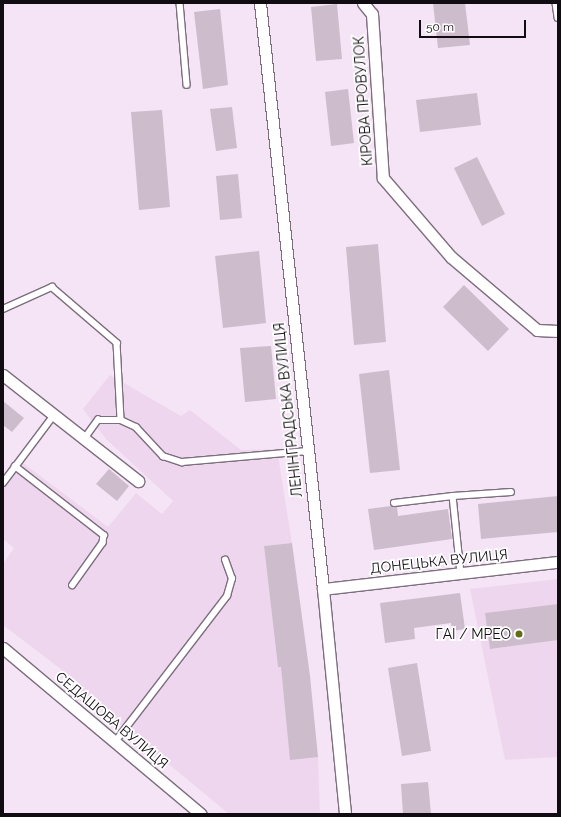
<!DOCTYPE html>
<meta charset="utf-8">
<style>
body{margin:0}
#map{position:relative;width:561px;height:817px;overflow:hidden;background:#f5e4f5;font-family:Raleway,sans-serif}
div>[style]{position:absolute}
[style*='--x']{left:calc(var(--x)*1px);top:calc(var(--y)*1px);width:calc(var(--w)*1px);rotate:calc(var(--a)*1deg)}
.built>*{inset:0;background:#eed7ee}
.building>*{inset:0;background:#ccbccc}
.roads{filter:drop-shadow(1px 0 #7c6e7d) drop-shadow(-1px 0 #7c6e7d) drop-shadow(0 1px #7c6e7d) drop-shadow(0 -1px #7c6e7d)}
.lane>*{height:5.5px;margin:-2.75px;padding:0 2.75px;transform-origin:2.75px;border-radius:2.75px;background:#fff}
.street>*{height:11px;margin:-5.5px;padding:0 5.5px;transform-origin:5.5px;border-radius:5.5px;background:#fff}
.dots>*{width:11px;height:11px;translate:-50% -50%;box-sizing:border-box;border:2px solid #fff;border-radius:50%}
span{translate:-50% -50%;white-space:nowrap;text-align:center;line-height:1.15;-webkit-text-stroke:3.5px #fff;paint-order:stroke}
.street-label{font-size:14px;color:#110c11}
.poi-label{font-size:14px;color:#110c11}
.right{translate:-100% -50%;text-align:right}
.frame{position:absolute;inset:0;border:4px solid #110c11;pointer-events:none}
.scale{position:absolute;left:419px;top:20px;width:107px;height:18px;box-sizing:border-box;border:2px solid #110c11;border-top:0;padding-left:5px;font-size:12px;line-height:14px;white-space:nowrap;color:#110c11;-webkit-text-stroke:3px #fff;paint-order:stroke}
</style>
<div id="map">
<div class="built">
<div style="clip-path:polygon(110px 375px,181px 416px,190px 410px,241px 450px,277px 449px,292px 543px,264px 546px,278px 667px,292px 665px,318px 757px,320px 814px,229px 814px,79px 690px,75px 680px,3px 625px,3px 564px,14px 548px,3px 539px,3px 480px,19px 460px,108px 527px,136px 493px,162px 514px,173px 501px,106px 439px,83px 409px)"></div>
<div style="clip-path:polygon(558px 579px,558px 757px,505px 760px,470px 589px)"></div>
</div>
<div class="building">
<div style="clip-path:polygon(433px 3px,465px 3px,470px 45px,438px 48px)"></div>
<div style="clip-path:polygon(337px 4px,342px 59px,316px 61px,311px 7px)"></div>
<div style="clip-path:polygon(220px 9px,228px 85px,203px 89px,194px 12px)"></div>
<div style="clip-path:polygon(348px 89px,354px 143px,331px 146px,325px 92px)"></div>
<div style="clip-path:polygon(477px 93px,481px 125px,420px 132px,416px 100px)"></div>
<div style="clip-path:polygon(232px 107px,237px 148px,216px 151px,210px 109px)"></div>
<div style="clip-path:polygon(162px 110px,170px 207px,139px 210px,131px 112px)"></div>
<div style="clip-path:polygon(477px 157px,505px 214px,482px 226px,454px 168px)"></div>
<div style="clip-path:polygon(238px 174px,242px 218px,220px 220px,216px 176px)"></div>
<div style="clip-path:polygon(378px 244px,386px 342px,354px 345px,346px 247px)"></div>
<div style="clip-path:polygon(259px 251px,266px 323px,223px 328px,215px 256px)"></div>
<div style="clip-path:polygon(464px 285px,509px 329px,488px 351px,443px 307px)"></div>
<div style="clip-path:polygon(271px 346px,276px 399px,245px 402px,240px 348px)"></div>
<div style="clip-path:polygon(389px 370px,400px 470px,370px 473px,359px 374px)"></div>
<div style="clip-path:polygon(3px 401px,24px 418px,12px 432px,3px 425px)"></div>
<div style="clip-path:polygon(109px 469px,129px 486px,117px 501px,96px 484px)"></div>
<div style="clip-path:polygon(558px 496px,558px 532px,481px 539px,478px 504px)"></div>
<div style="clip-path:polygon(391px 506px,397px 507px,398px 516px,448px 509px,452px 539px,374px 550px,368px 509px)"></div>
<div style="clip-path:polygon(292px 543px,310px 676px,318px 757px,290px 760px,281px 667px,278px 667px,264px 546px)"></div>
<div style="clip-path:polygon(460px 593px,465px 629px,452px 631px,451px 623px,414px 628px,415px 639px,385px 643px,380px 603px)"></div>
<div style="clip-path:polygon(558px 604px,558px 640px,490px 649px,485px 613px)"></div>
<div style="clip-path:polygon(417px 663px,431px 751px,402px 756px,388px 668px)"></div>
<div style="clip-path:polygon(428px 782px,431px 814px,403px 814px,401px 784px)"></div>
</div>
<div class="roads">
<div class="lane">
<div style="--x:180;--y:3;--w:82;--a:85.1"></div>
<div style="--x:556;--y:3;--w:15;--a:82"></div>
<div style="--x:3;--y:309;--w:54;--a:-24.2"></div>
<div style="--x:52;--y:287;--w:86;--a:40.7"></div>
<div style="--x:117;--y:343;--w:77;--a:87"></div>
<div style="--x:84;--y:439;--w:24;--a:-54"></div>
<div style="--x:98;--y:420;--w:23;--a:0"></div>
<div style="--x:121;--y:420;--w:17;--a:25"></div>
<div style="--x:136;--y:427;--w:40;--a:47"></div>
<div style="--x:163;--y:456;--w:20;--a:18"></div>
<div style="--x:182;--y:462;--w:126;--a:-5"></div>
<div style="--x:15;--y:466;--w:113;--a:37.8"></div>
<div style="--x:104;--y:535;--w:8;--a:97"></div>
<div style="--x:103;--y:543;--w:52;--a:125.5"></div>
<div style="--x:3;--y:483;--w:85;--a:-53.1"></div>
<div style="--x:453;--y:496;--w:78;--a:84.1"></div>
<div style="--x:394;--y:503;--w:59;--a:-6.8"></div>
<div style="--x:453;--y:496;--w:58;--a:-3.9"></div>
<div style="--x:115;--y:742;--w:184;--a:-52.5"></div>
<div style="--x:227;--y:596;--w:18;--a:-74"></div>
<div style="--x:232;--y:579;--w:20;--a:-110"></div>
</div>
<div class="street">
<div style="--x:260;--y:3;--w:589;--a:83.86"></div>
<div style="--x:323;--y:589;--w:226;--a:84.4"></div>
<div style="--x:363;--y:3;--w:14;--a:51"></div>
<div style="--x:372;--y:14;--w:164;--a:86.2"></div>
<div style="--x:383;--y:178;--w:104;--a:49.3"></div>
<div style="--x:451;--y:257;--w:113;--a:40.3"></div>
<div style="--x:537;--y:330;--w:21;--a:3"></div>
<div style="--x:3;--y:375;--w:172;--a:38.1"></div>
<div style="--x:323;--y:589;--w:237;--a:-6.6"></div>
<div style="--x:3;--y:648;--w:258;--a:40"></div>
</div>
</div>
<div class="dots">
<div style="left:519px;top:634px;background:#636c13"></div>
</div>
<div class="street-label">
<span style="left:363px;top:101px;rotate:-94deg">КІРОВА ПРОВУЛОК</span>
<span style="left:288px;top:410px;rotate:-96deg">ЛЕНІНГРАДСЬКА ВУЛИЦЯ</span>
<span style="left:439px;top:561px;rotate:-6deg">ДОНЕЦЬКА ВУЛИЦЯ</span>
<span style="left:112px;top:720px;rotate:40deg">СЕДАШОВА ВУЛИЦЯ</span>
</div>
<div class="poi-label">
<span class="right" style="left:511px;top:634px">ГАІ / МРЕО</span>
</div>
<div class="frame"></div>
<div class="scale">50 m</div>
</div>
